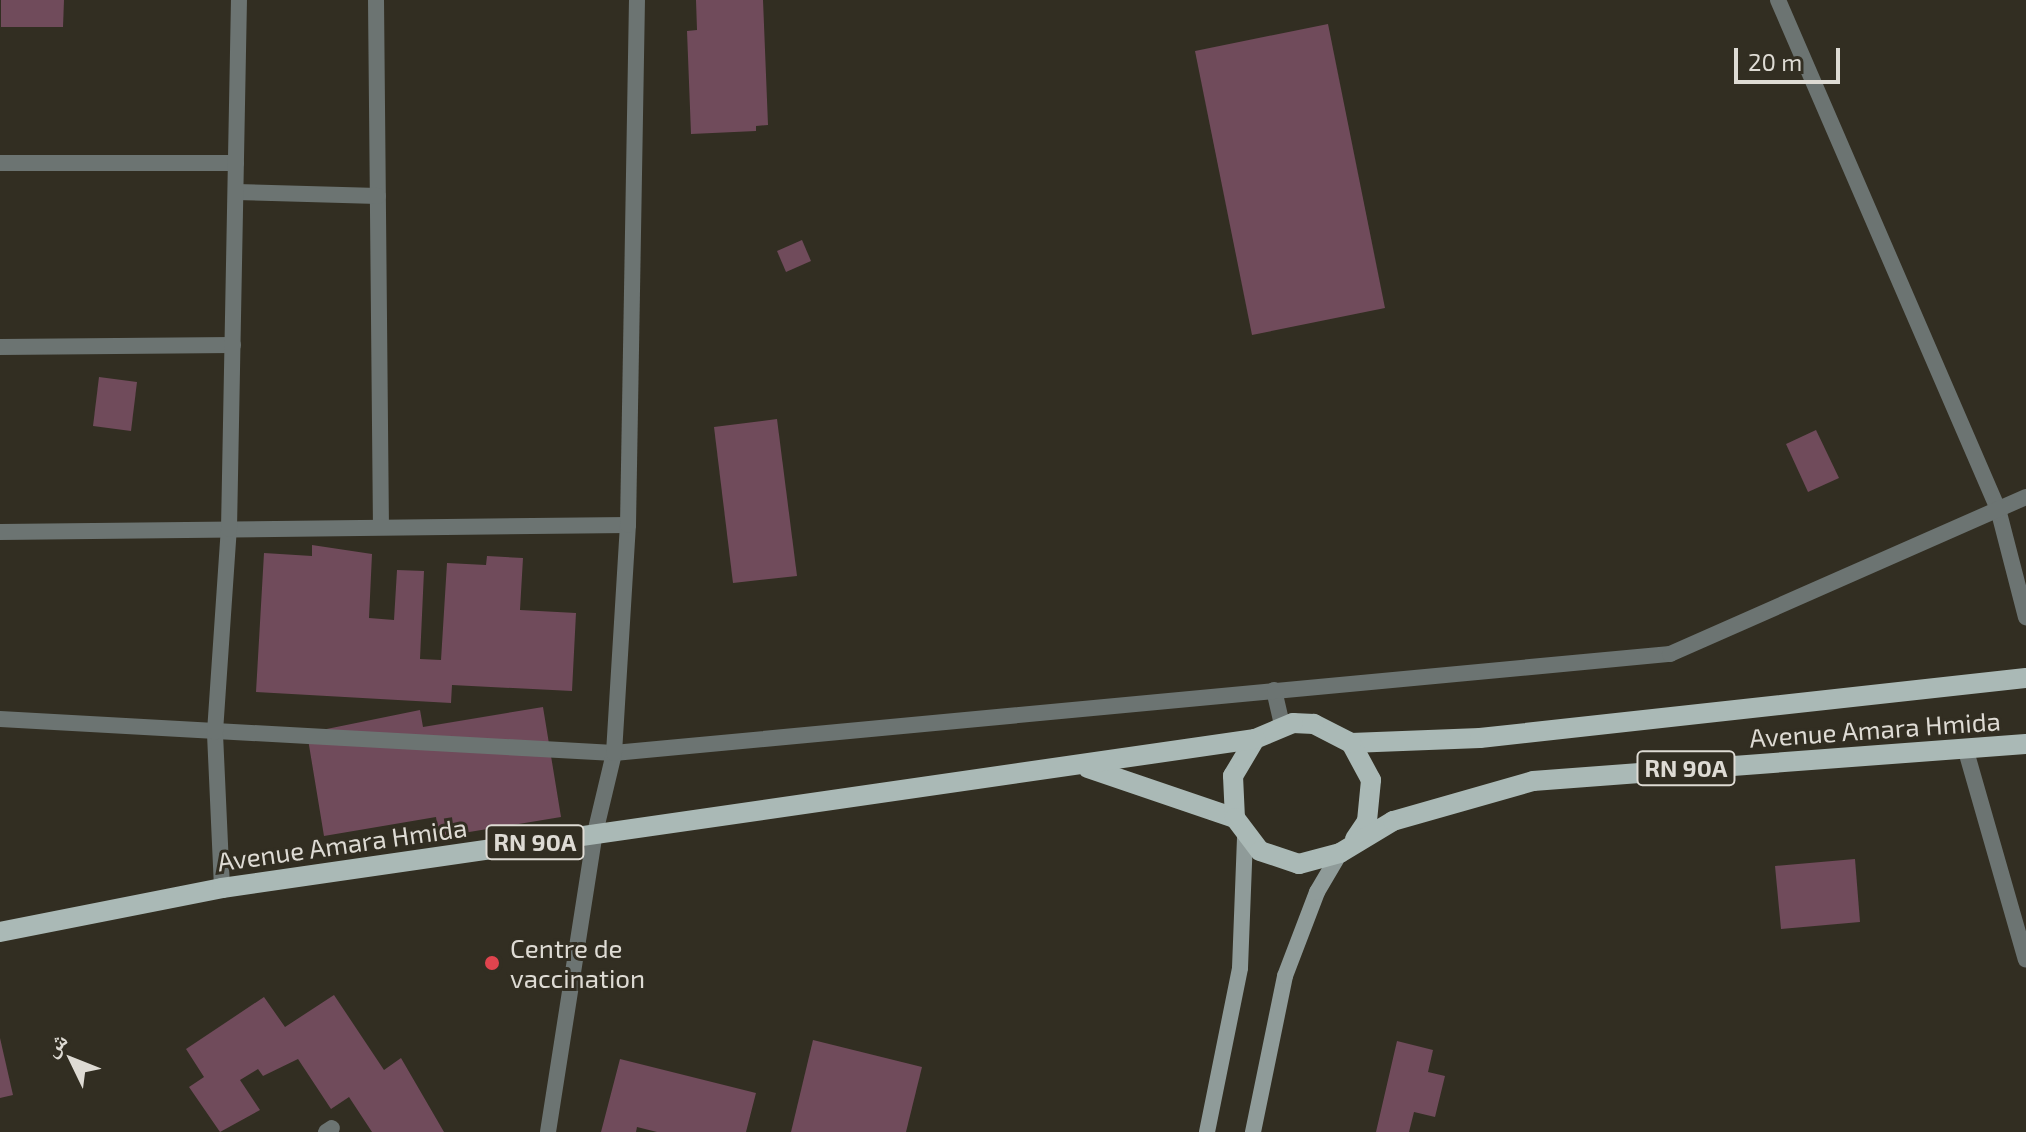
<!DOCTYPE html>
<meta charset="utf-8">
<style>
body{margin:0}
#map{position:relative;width:2026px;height:1132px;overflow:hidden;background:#322e22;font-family:"Exo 2","Noto Naskh Arabic",sans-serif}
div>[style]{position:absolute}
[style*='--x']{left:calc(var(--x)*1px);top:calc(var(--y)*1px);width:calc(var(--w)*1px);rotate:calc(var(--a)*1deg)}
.building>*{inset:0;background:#704b5b}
.service>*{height:16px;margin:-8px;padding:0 8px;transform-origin:8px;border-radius:8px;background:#6c7472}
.minor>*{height:16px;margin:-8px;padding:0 8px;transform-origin:8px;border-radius:8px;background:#6c7472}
.secondary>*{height:16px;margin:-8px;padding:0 8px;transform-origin:8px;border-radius:8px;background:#8f9b99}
.primary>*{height:20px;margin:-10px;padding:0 10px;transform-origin:10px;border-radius:10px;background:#aab9b6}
.dots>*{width:22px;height:22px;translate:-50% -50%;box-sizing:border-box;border:4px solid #322e22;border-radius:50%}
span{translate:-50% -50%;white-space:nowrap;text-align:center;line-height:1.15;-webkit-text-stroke:6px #322e22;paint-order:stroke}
.shield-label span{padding:2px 6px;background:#322e22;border:2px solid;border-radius:6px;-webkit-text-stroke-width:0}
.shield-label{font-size:24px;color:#dedbd4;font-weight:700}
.street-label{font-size:26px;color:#dedbd4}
.poi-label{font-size:26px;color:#dedbd4}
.left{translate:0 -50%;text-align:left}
.north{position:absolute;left:32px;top:1020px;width:80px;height:80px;-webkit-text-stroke:6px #322e22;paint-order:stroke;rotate:313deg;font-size:22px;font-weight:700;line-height:32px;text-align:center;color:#dedbd4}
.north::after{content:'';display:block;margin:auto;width:28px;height:36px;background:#dedbd4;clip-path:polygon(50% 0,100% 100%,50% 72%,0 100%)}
.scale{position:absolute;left:1734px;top:48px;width:106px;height:36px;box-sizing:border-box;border:4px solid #dedbd4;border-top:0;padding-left:10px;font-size:24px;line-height:28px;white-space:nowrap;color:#dedbd4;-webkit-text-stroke:6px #322e22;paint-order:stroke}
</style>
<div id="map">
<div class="building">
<div style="clip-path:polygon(1px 0,64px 0,63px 27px,1px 27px)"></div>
<div style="clip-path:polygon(696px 0,763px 0,768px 125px,756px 126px,756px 131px,691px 134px,687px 31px,697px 30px)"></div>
<div style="clip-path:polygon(1328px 24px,1385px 308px,1252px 335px,1195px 51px)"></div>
<div style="clip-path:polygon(802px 240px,811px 261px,786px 272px,777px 251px)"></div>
<div style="clip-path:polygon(99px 377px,137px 382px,131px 431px,93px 426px)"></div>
<div style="clip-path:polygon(777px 419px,797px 576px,733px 583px,714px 427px)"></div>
<div style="clip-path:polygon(1816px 430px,1839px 478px,1808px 492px,1786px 444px)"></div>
<div style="clip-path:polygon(312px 545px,372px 554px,369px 618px,394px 620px,397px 570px,424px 571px,420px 659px,441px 660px,447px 563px,486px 565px,487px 556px,523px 558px,520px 610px,576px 613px,572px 691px,452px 685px,451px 703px,256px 692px,264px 553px,312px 556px)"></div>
<div style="clip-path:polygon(543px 707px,561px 817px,439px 837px,436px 817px,324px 836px,307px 733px,420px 710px,423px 727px)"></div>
<div style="clip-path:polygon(1855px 859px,1860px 922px,1781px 929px,1775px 866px)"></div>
<div style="clip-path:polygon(334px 995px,384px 1070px,401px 1058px,444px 1132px,372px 1132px,349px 1097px,331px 1109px,298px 1059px,263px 1076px,258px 1069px,240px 1080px,260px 1110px,220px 1132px,189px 1087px,204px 1077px,186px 1049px,264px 997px,285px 1027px)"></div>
<div style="clip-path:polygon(0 1038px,13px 1095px,0 1098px)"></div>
<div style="clip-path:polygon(813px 1040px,922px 1067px,906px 1132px,791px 1132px)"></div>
<div style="clip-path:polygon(1397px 1041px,1433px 1050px,1428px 1072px,1445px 1076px,1435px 1117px,1414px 1112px,1409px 1132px,1376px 1132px)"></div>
<div style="clip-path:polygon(620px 1059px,756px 1093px,746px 1132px,657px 1132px,637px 1127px,636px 1132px,601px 1132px)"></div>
</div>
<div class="service">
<div style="--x:1966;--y:751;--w:217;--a:74"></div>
</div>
<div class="minor">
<div style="--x:376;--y:0;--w:527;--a:89.46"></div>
<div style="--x:1778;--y:0;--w:555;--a:66.63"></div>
<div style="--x:1998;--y:509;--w:112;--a:75.5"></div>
<div style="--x:0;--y:163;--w:236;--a:0"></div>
<div style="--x:236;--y:192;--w:142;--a:1.6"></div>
<div style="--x:0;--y:347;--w:233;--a:-0.5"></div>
<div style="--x:0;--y:532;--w:628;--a:-0.64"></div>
<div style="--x:1274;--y:690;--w:37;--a:77"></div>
<div style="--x:0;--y:719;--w:615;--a:3.17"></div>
<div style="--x:614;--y:753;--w:1061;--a:-5.36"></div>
<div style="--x:1670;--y:654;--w:389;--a:-23.8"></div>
<div style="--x:222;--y:888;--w:156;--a:-92.6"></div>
<div style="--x:215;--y:732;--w:203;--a:-86.1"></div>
<div style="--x:229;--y:529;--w:529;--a:-88.92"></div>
<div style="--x:326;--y:1132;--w:7;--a:-34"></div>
<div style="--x:548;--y:1132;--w:303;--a:-81.1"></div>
<div style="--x:595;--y:833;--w:82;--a:-76.6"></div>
<div style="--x:614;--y:753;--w:228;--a:-86.5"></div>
<div style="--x:628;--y:525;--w:525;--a:-89.02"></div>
</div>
<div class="secondary">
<div style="--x:1207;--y:1132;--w:167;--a:-78.6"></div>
<div style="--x:1240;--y:968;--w:132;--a:-87.8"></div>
<div style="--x:1253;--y:1132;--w:159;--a:-78.4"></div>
<div style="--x:1285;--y:976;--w:90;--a:-69.1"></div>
<div style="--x:1317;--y:892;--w:45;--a:-59.5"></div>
</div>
<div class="primary">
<div style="--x:1351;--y:743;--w:129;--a:-2.2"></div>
<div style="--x:1480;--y:738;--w:549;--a:-6.27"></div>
<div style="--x:1088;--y:768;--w:155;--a:18.8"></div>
<div style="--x:1355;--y:839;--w:22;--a:-56"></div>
<div style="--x:1367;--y:821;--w:41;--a:-84.4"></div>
<div style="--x:1371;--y:780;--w:42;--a:-118.4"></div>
<div style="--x:1351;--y:743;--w:42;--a:-152.8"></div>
<div style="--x:1314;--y:724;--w:21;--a:-177"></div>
<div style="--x:1293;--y:723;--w:41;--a:157.2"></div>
<div style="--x:1255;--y:739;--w:43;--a:120.7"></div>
<div style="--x:1233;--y:776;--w:42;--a:87.3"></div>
<div style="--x:1235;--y:818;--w:41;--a:52.9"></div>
<div style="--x:1260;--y:851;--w:41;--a:18.4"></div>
<div style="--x:1299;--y:864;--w:42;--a:-15"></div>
<div style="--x:1340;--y:853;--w:62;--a:-31.1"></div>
<div style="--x:1393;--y:821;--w:146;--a:-15.9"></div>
<div style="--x:1533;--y:781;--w:494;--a:-4.3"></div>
<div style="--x:0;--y:932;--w:226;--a:-11.2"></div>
<div style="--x:222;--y:888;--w:1044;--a:-8.21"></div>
</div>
<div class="dots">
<div style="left:492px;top:963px;background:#e0444e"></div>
</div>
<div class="shield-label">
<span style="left:1686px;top:768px">RN 90A</span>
<span style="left:535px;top:842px">RN 90A</span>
</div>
<div class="street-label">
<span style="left:1875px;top:729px;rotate:-4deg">Avenue Amara Hmida</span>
<span style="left:342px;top:844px;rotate:-8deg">Avenue Amara Hmida</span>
</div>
<div class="poi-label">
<span class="left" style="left:510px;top:963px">Centre de<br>vaccination</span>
</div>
<div class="north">ش</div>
<div class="scale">20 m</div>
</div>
